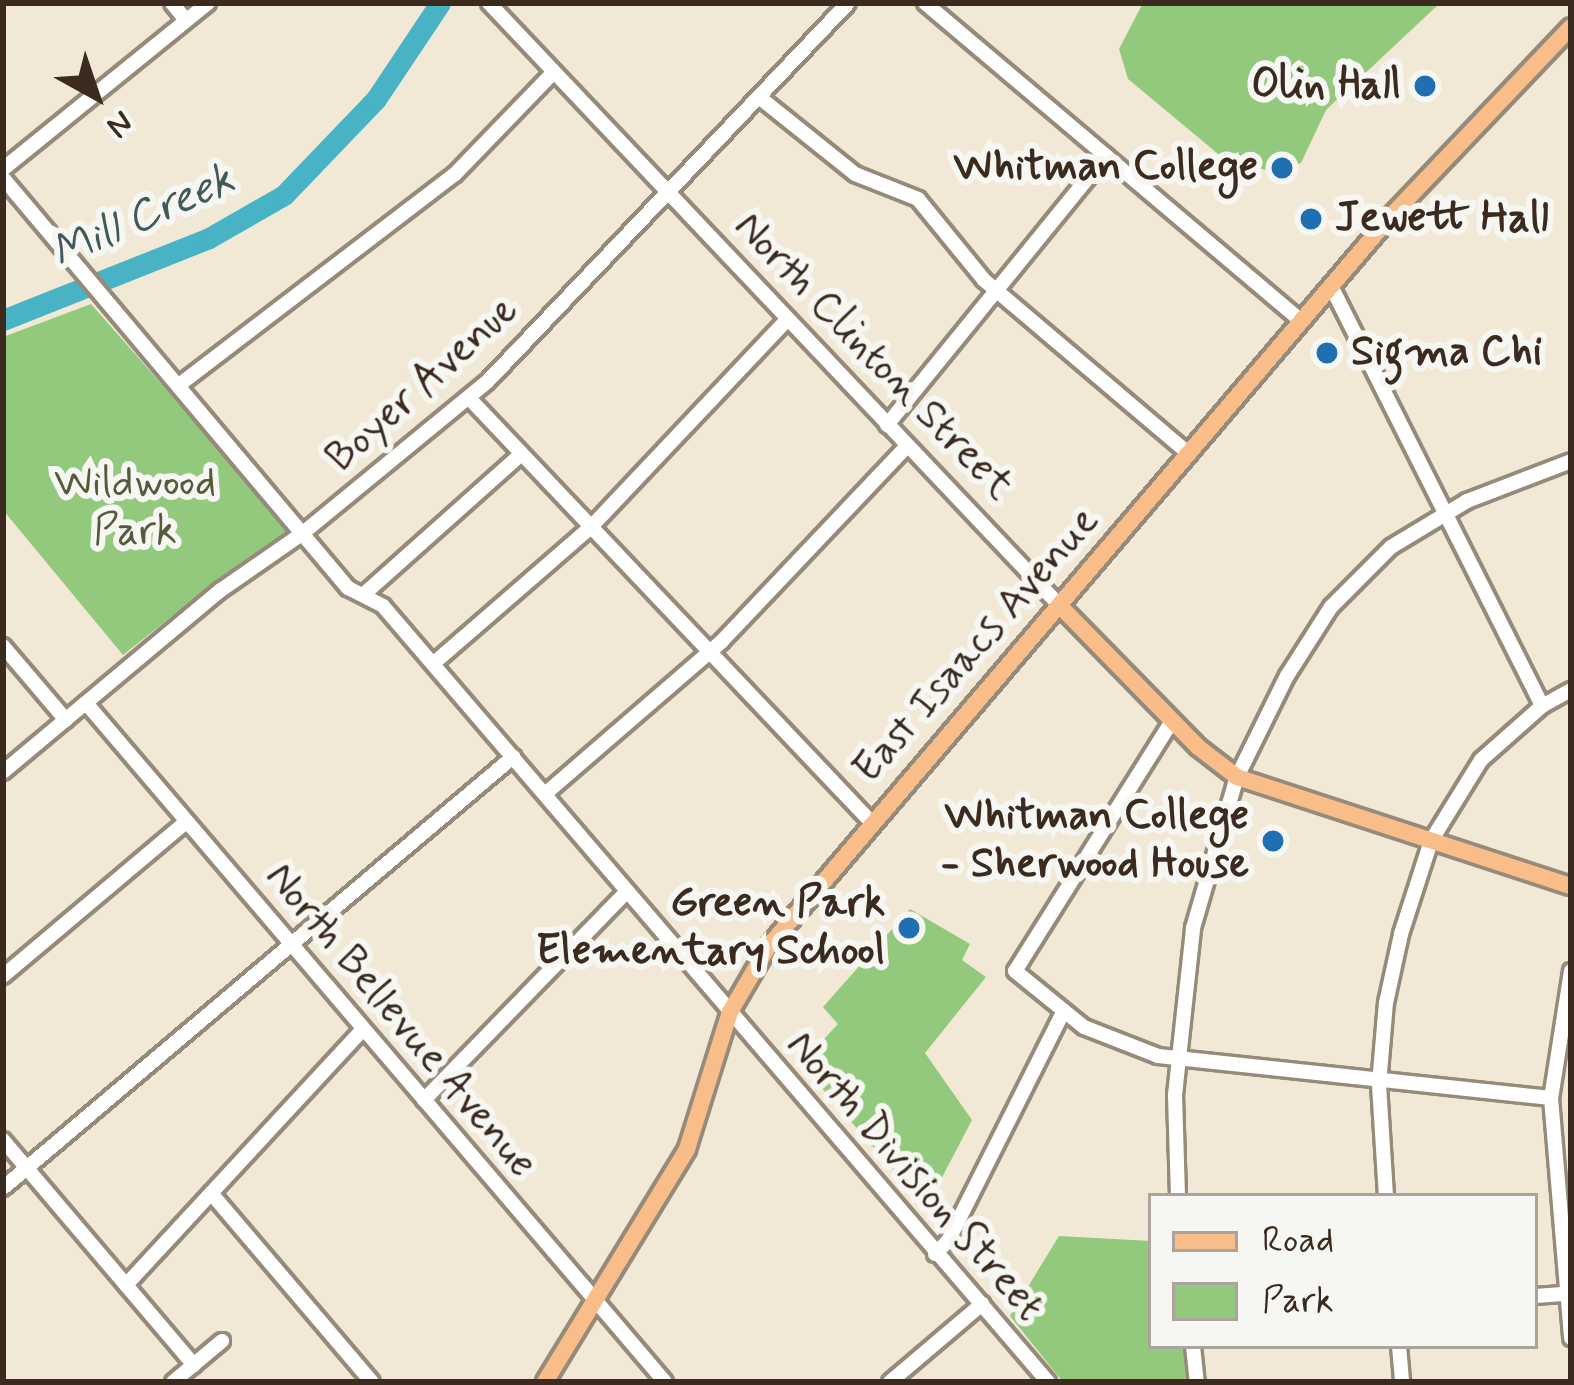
<!DOCTYPE html>
<style>
body{margin:0}
#map{position:relative;width:1574px;height:1385px;overflow:hidden;background:#f1e9d5;font-family:Mynerve,sans-serif}
div>[style]{position:absolute}
[style*='--x']{left:calc(var(--x)*1px);top:calc(var(--y)*1px);width:calc(var(--w)*1px);rotate:calc(var(--a)*1deg)}
.green>*{inset:0;background:#93c97c}
.river>*{height:21px;margin:-10.5px;padding:0 10.5px;transform-origin:10.5px;border-radius:10.5px;background:#47b3c4}
.roads{filter:drop-shadow(3px 0 #968a7a) drop-shadow(-3px 0 #968a7a) drop-shadow(0 3px #968a7a) drop-shadow(0 -3px #968a7a)}
.minor>*{height:14px;margin:-7px;padding:0 7px;transform-origin:7px;border-radius:7px;background:#fff}
.major>*{height:16px;margin:-8px;padding:0 8px;transform-origin:8px;border-radius:8px;background:#f8bd88}
.dots>*{width:33px;height:33px;translate:-50% -50%;box-sizing:border-box;border:6px solid #f6f6f2;border-radius:50%}
span{translate:-50% -50%;white-space:nowrap;text-align:center;line-height:1.15;-webkit-text-stroke:12px #f6f6f2;paint-order:stroke}
.poi-label{font-size:42px;color:#3b2a1e;font-weight:700}
.right{translate:-100% -50%;text-align:right}
.left{translate:0 -50%;text-align:left}
.street-label{font-size:42px;color:#3b2a1e}
.park-label{font-size:42px;color:#555a3a}
.water-label{font-size:45px;color:#3f5a58;font-style:italic}
.frame{position:absolute;inset:0;border:6px solid #3b2a1e;pointer-events:none}
.legend{position:absolute;left:1148px;top:1193px;width:390px;height:156px;box-sizing:border-box;background:#f6f6f2;border:3px solid #aba49d;margin:0;padding:15px 21px;list-style:none;font-size:36px;color:#3b2a1e}
.legend li{display:flex;align-items:center;gap:24px;height:60px}
.legend b{width:60px;border:3px solid #aba49d}
.north{position:absolute;left:36px;top:36px;width:120px;height:120px;-webkit-text-stroke:9px #f6f6f2;paint-order:stroke;rotate:140deg;font-size:33px;font-weight:700;line-height:48px;text-align:center;color:#3b2a1e}
.north::after{content:'';display:block;margin:auto;width:42px;height:54px;background:#3b2a1e;clip-path:polygon(50% 0,100% 100%,50% 72%,0 100%)}
</style>
<div id="map">
<div class="green">
<div style="clip-path:polygon(1143px 3px,1440px 3px,1326px 110px,1301px 163px,1270px 171px,1223px 158px,1128px 79px,1119px 49px)"></div>
<div style="clip-path:polygon(91px 304px,292px 532px,224px 575px,123px 655px,3px 510px,3px 337px)"></div>
<div style="clip-path:polygon(910px 909px,970px 944px,962px 960px,986px 977px,925px 1053px,972px 1120px,926px 1208px,801px 1064px,838px 1024px,823px 1007px)"></div>
<div style="clip-path:polygon(1059px 1236px,1151px 1241px,1151px 1346px,1194px 1346px,1197px 1382px,1063px 1382px,1010px 1316px)"></div>
</div>
<div class="river">
<div style="--x:3;--y:320;--w:222;--a:-21.7"></div>
<div style="--x:209;--y:238;--w:86;--a:-29.8"></div>
<div style="--x:284;--y:195;--w:133;--a:-46.2"></div>
<div style="--x:376;--y:99;--w:115;--a:-56.3"></div>
</div>
<div class="roads">
<div class="minor">
<div style="--x:172;--y:3;--w:22;--a:51"></div>
<div style="--x:489;--y:3;--w:829;--a:46.56"></div>
<div style="--x:925;--y:3;--w:492;--a:40.2"></div>
<div style="--x:759;--y:97;--w:123;--a:38.7"></div>
<div style="--x:855;--y:174;--w:68;--a:21.6"></div>
<div style="--x:918;--y:199;--w:104;--a:50.8"></div>
<div style="--x:984;--y:280;--w:267;--a:40.3"></div>
<div style="--x:3;--y:169;--w:264;--a:-39"></div>
<div style="--x:3;--y:178;--w:536;--a:49.92"></div>
<div style="--x:348;--y:588;--w:39;--a:27"></div>
<div style="--x:383;--y:606;--w:1022;--a:49.4"></div>
<div style="--x:1331;--y:286;--w:470;--a:63.3"></div>
<div style="--x:179;--y:385;--w:347;--a:-37.4"></div>
<div style="--x:455;--y:174;--w:141;--a:-45.9"></div>
<div style="--x:469;--y:398;--w:586;--a:46.52"></div>
<div style="--x:887;--y:425;--w:347;--a:-50.9"></div>
<div style="--x:363;--y:595;--w:212;--a:-41.7"></div>
<div style="--x:3;--y:646;--w:97;--a:49.6"></div>
<div style="--x:434;--y:663;--w:208;--a:-40.9"></div>
<div style="--x:591;--y:527;--w:284;--a:-46.6"></div>
<div style="--x:86;--y:703;--w:892;--a:49.54"></div>
<div style="--x:1172;--y:721;--w:295;--a:122.1"></div>
<div style="--x:1015;--y:971;--w:89;--a:39.1"></div>
<div style="--x:1084;--y:1027;--w:79;--a:21.4"></div>
<div style="--x:1158;--y:1056;--w:395;--a:6.1"></div>
<div style="--x:3;--y:772;--w:284;--a:-39.9"></div>
<div style="--x:221;--y:590;--w:100;--a:-34.8"></div>
<div style="--x:303;--y:533;--w:238;--a:-39.4"></div>
<div style="--x:487;--y:382;--w:523;--a:-46.39"></div>
<div style="--x:545;--y:794;--w:234;--a:-40.8"></div>
<div style="--x:722;--y:641;--w:269;--a:-46.5"></div>
<div style="--x:1571;--y:971;--w:129;--a:98.9"></div>
<div style="--x:1551;--y:1098;--w:241;--a:85.2"></div>
<div style="--x:3;--y:976;--w:239;--a:-40.1"></div>
<div style="--x:424;--y:1100;--w:291;--a:-45.8"></div>
<div style="--x:3;--y:1140;--w:295;--a:49.7"></div>
<div style="--x:3;--y:1188;--w:668;--a:-40.2"></div>
<div style="--x:211;--y:1193;--w:248;--a:49.6"></div>
<div style="--x:1178;--y:1196;--w:101;--a:-91.7"></div>
<div style="--x:1175;--y:1095;--w:168;--a:-83.8"></div>
<div style="--x:1193;--y:928;--w:157;--a:-73.8"></div>
<div style="--x:1237;--y:777;--w:113;--a:-63.7"></div>
<div style="--x:1287;--y:676;--w:82;--a:-57.5"></div>
<div style="--x:1331;--y:607;--w:85;--a:-45"></div>
<div style="--x:1391;--y:547;--w:89;--a:-31.2"></div>
<div style="--x:1467;--y:501;--w:111;--a:-21"></div>
<div style="--x:1386;--y:1196;--w:112;--a:-93.6"></div>
<div style="--x:1379;--y:1084;--w:81;--a:-85.1"></div>
<div style="--x:1386;--y:1003;--w:71;--a:-77.7"></div>
<div style="--x:1401;--y:934;--w:98;--a:-72.1"></div>
<div style="--x:1431;--y:841;--w:95;--a:-58.3"></div>
<div style="--x:1481;--y:760;--w:81;--a:-41.5"></div>
<div style="--x:1542;--y:706;--w:33;--a:-29"></div>
<div style="--x:935;--y:1254;--w:18;--a:-45"></div>
<div style="--x:948;--y:1241;--w:254;--a:-63.3"></div>
<div style="--x:126;--y:1285;--w:349;--a:-47.2"></div>
<div style="--x:1535;--y:1296;--w:31;--a:-4"></div>
<div style="--x:1193;--y:1346;--w:36;--a:84"></div>
<div style="--x:1399;--y:1346;--w:36;--a:85"></div>
<div style="--x:173;--y:1382;--w:64;--a:-39.9"></div>
<div style="--x:890;--y:1382;--w:121;--a:-40.3"></div>
</div>
<div class="major">
<div style="--x:1059;--y:605;--w:199;--a:45.6"></div>
<div style="--x:1198;--y:747;--w:49;--a:37.6"></div>
<div style="--x:1237;--y:777;--w:351;--a:18.1"></div>
<div style="--x:545;--y:1382;--w:273;--a:-58.6"></div>
<div style="--x:687;--y:1149;--w:144;--a:-72.6"></div>
<div style="--x:730;--y:1012;--w:75;--a:-59.7"></div>
<div style="--x:768;--y:947;--w:959;--a:-49.57"></div>
<div style="--x:1390;--y:217;--w:262;--a:-46.4"></div>
</div>
</div>
<div class="dots">
<div style="left:1425px;top:86px;background:#1f6fb2"></div>
<div style="left:1282px;top:168px;background:#1f6fb2"></div>
<div style="left:1311px;top:219px;background:#1f6fb2"></div>
<div style="left:1327px;top:353px;background:#1f6fb2"></div>
<div style="left:1273px;top:841px;background:#1f6fb2"></div>
<div style="left:909px;top:928px;background:#1f6fb2"></div>
</div>
<div class="poi-label">
<span class="right" style="left:1401px;top:86px">Olin Hall</span>
<span class="right" style="left:1258px;top:168px">Whitman College</span>
<span class="left" style="left:1335px;top:219px">Jewett Hall</span>
<span class="left" style="left:1351px;top:353px">Sigma Chi</span>
<span class="right" style="left:1249px;top:841px">Whitman College<br>- Sherwood House</span>
<span class="right" style="left:885px;top:928px">Green Park<br>Elementary School</span>
</div>
<div class="street-label">
<span style="left:873px;top:357px;rotate:46deg">North Clinton Street</span>
<span style="left:423px;top:385px;rotate:-42deg">Boyer Avenue</span>
<span style="left:977px;top:646px;rotate:-49deg">East Isaacs Avenue</span>
<span style="left:400px;top:1021px;rotate:50deg">North Bellevue Avenue</span>
<span style="left:914px;top:1177px;rotate:49deg">North Division Street</span>
</div>
<div class="park-label">
<span style="left:135px;top:508px">Wildwood<br>Park</span>
</div>
<div class="water-label">
<span style="left:143px;top:217px;rotate:-24deg">Mill Creek</span>
</div>
<div class="frame"></div>
<ul class="legend">
<li><b style="height:15px;background:#f8bd88"></b>Road</li>
<li><b style="height:33px;background:#93c97c"></b>Park</li>
</ul>
<div class="north">N</div>
</div>
